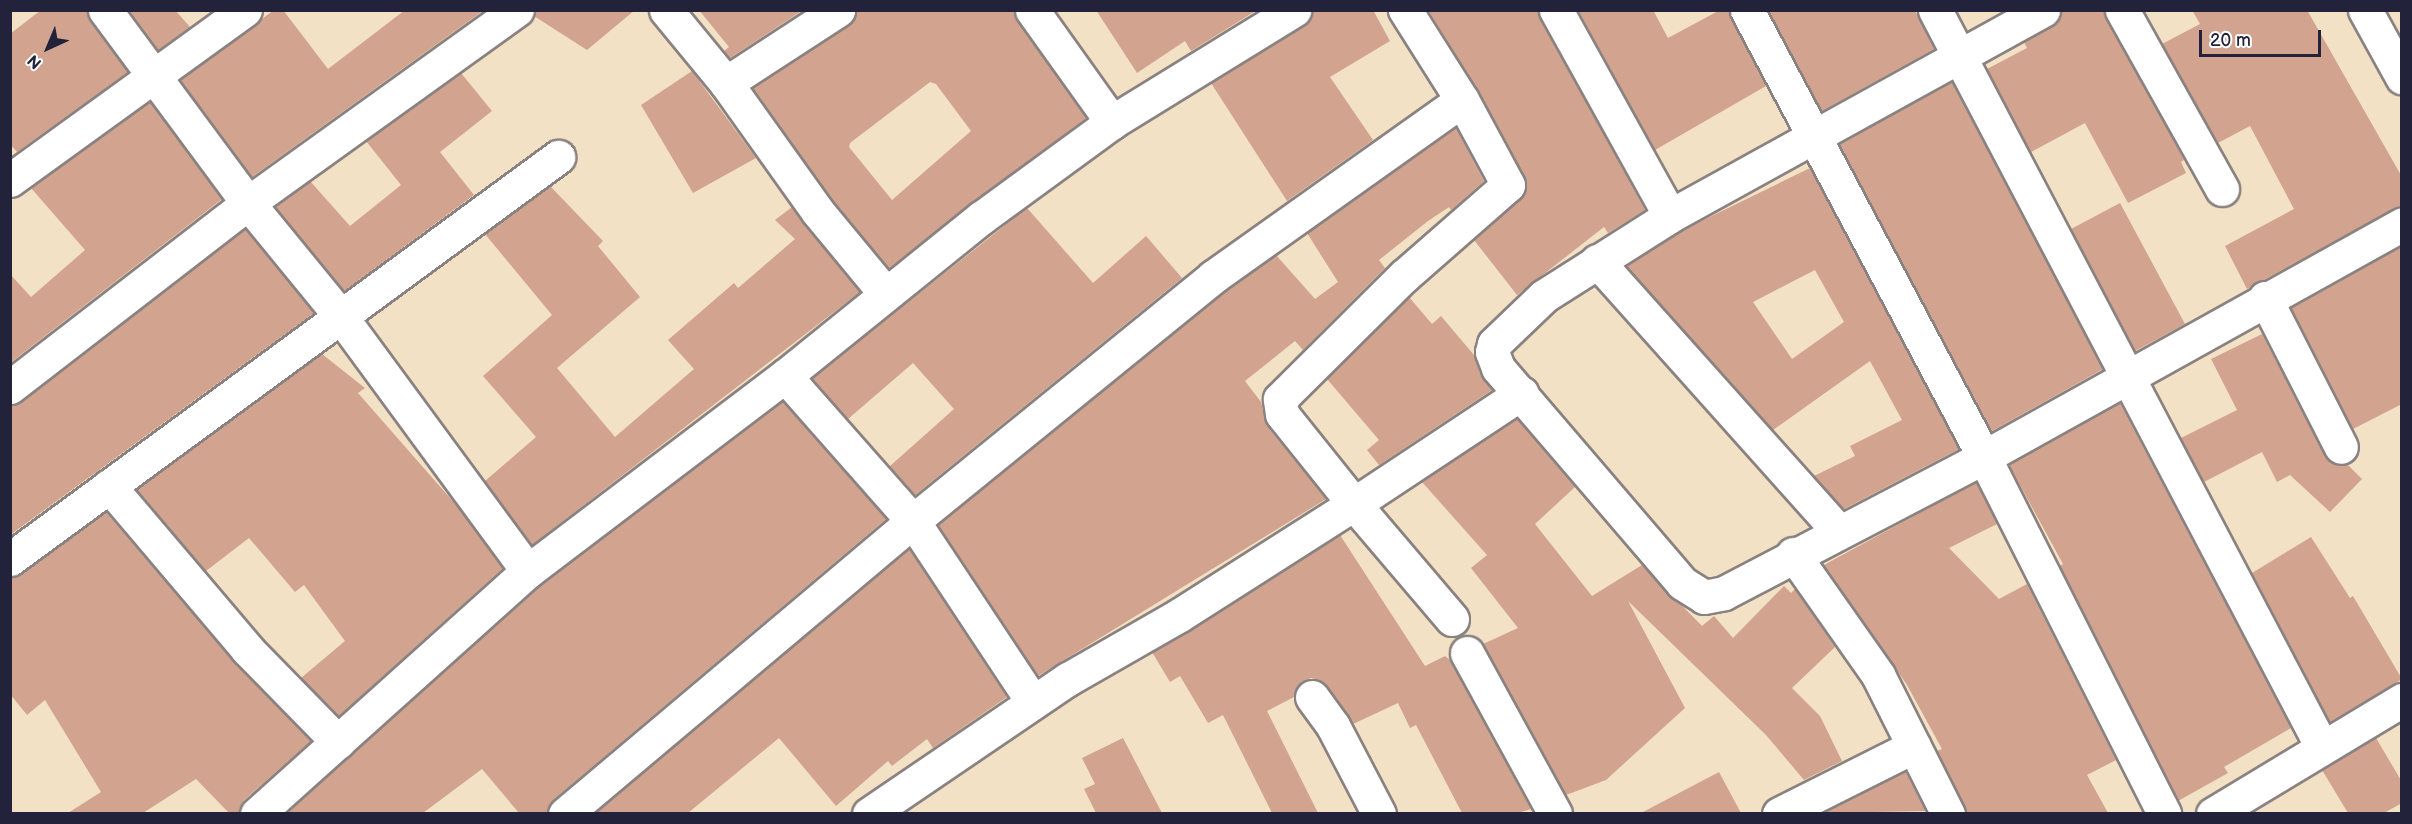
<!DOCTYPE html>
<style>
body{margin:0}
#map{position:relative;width:2412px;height:824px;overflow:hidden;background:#f2e1c5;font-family:"Balsamiq Sans",sans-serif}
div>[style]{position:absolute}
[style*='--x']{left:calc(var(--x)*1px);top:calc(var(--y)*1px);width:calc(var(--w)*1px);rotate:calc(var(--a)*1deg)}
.building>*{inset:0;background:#d2a38f}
.roads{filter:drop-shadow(2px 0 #8a8280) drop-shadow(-2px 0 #8a8280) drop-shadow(0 2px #8a8280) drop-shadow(0 -2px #8a8280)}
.street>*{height:33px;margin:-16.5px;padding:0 16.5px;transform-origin:16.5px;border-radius:16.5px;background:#fff}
span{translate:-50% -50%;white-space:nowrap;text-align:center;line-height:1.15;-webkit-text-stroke:6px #fff;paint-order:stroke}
.frame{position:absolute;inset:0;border:12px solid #22223b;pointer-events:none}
.north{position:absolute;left:18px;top:18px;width:60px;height:60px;-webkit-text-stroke:4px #fff;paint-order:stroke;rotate:224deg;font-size:16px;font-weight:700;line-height:24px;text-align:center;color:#22223b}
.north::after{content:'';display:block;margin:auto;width:21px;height:27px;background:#22223b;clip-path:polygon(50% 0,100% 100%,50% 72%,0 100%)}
.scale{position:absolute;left:2199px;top:30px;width:122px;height:27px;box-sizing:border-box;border:3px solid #22223b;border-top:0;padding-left:8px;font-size:18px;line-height:21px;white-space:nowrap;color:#22223b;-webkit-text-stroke:4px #fff;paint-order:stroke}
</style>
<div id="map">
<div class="building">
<div style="clip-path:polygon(41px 10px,87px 10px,90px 21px,128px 72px,17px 152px,10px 144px,10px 34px)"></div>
<div style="clip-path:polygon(129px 10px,175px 10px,190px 27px,158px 50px)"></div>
<div style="clip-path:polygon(274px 10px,283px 10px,328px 69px,405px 10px,484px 10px,252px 177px,180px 80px)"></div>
<div style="clip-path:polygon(535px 10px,635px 10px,587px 50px,534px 16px)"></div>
<div style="clip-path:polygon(699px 10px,803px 10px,730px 58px,724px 51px,729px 47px)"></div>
<div style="clip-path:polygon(evenodd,856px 10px,1013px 10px,1017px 21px,1086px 118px,889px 268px,833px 201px,753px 88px,848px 26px,856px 10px,930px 82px,936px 84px,971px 131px,892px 200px,849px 147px,850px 143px,930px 82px)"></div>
<div style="clip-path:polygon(1096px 10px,1257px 10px,1191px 51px,1185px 41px,1137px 73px)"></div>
<div style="clip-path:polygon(1313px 10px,1373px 10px,1390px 41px,1330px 77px,1373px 140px,1287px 201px,1211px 83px,1304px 26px)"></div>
<div style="clip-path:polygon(1428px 10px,1537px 10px,1645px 210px,1608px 233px,1604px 227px,1517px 295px,1474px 240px,1521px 199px,1527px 185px,1525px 177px,1478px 90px)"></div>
<div style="clip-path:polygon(1578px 10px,1653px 10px,1668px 38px,1720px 10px,1728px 10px,1766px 86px,1655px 150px)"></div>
<div style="clip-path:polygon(1768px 10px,1915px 10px,1934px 49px,1822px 111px)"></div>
<div style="clip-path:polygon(2062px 10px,2103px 10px,2184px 160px,2181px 162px,2186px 173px,2128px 203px,2085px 123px,2031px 152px,1987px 69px,2027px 48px,2024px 42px,2053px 26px)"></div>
<div style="clip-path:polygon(2192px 10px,2307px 10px,2402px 177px,2402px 205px,2247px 289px,2225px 246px,2294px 209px,2250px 126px,2218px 143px,2162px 44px,2200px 24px)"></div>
<div style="clip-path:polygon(692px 71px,756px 158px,693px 193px,641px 105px)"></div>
<div style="clip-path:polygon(461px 73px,492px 111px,440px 152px,474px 195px,344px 291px,275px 207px,310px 181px,350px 226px,401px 185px,366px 141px)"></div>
<div style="clip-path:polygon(1952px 82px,2103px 369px,1992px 431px,1839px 144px)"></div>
<div style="clip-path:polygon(150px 102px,222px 199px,10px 363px,10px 274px,31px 297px,85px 250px,31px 188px)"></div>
<div style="clip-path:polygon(1456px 128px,1484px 181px,1451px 210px,1449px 207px,1428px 221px,1379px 260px,1385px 268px,1303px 350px,1295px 341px,1245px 381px,1261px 402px,1267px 426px,1326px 499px,1038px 676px,938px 525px,1224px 292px,1276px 255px,1315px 299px,1338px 282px,1307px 233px)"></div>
<div style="clip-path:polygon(evenodd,1810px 168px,1959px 449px,1844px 509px,1814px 476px,1855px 456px,1850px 446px,1902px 420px,1870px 361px,1773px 430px,1626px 266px,1685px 229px,1810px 168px,1815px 270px,1844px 322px,1792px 359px,1753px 302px,1815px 270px)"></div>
<div style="clip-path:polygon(550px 186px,603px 241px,598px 246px,640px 297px,557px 368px,615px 437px,694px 369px,668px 340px,734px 283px,738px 288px,795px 239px,775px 220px,792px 207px,860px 292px,532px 545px,485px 481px,536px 437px,483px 376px,552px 315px,485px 234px)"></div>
<div style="clip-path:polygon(2120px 203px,2185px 324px,2135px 351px,2071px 229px)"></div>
<div style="clip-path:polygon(1027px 208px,1093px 283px,1146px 236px,1182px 278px,915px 495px,890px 466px,954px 409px,913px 363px,848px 419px,812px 378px)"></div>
<div style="clip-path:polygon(245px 229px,314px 313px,10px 535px,10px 405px,21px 402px)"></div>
<div style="clip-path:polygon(2402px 246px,2402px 404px,2353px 429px,2291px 307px)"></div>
<div style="clip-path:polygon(1409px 297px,1432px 324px,1441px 316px,1474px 355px,1481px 375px,1492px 390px,1379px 465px,1367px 450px,1379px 440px,1327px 379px)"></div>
<div style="clip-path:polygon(2262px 334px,2325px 456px,2331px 463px,2347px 464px,2362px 479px,2330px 512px,2290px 475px,2277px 482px,2262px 452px,2204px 482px,2181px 438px,2237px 410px,2211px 359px)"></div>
<div style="clip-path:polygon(322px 354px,365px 388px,358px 393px,457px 506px,503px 568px,339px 716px,301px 678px,345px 641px,304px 585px,295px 592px,249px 538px,206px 571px,136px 489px)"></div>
<div style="clip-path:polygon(782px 401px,886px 519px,553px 800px,547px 813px,519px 813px,482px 769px,423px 813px,286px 813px,540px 585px)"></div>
<div style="clip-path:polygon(2120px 403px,2291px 728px,2224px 767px,2228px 773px,2178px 801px,2060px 566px,2063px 564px,2009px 465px)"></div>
<div style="clip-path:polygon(1517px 419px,1575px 487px,1535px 524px,1592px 596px,1642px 565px,1702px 626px,1714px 616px,1733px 638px,1784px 586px,1791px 593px,1795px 589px,1835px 647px,1792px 688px,1820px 716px,1842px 761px,1804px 780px,1766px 735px,1628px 601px,1685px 708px,1606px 780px,1566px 795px,1483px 644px,1518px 628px,1471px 568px,1487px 555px,1422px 482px)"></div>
<div style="clip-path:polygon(1976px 482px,1997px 524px,1949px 548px,1999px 599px,2027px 584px,2116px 760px,2087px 775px,2108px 813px,1966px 813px,1937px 751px,1942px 749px,1907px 685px,1824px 565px)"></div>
<div style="clip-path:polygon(106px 512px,233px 661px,311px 741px,244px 800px,239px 813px,229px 813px,196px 779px,143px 813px,68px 813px,101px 792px,45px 700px,27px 715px,10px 694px,10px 577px,21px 574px)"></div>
<div style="clip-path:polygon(1340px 535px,1425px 666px,1445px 656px,1450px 660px,1531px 809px,1518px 813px,1462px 813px,1416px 725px,1410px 728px,1398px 703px,1353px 724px,1324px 682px,1311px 678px,1301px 682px,1294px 697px,1267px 711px,1318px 813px,1272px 813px,1223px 715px,1208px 723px,1180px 676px,1170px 682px,1152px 652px)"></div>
<div style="clip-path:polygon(2311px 537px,2350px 598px,2353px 596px,2402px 679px,2330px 722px,2252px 573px)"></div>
<div style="clip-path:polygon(909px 549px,1007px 697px,933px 748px,927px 739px,892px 766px,888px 761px,836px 806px,779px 738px,688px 813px,595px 813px)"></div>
<div style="clip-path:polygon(1123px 738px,1162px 813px,1096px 813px,1084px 789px,1095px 784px,1082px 758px)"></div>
<div style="clip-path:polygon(2376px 738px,2402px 782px,2402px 803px,2384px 813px,2348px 813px,2322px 770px)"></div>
<div style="clip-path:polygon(1905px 771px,1926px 811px,1822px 813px)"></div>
<div style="clip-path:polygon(1719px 772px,1741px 813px,1641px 813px)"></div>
</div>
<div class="roads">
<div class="street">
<div style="--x:105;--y:10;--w:240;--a:53.5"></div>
<div style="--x:248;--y:203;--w:144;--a:50.7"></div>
<div style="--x:339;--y:314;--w:319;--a:53.7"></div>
<div style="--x:666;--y:10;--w:94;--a:50.6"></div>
<div style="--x:726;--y:83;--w:158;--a:54.5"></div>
<div style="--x:818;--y:212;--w:105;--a:50.4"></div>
<div style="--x:1032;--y:10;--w:138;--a:54.5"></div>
<div style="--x:1556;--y:10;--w:235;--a:61"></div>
<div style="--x:1747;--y:10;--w:506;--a:62.07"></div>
<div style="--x:1984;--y:457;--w:400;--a:63.2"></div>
<div style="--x:1935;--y:10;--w:832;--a:62.3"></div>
<div style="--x:2043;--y:10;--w:426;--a:151.1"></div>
<div style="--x:1670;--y:216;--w:149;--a:147.6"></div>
<div style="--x:1544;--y:296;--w:69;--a:136.2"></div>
<div style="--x:1494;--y:344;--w:8;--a:104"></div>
<div style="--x:1492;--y:352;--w:17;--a:69"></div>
<div style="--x:1498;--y:368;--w:283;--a:49.4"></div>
<div style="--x:1682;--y:583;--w:26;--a:32"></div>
<div style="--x:1704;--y:597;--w:20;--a:-11"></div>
<div style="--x:1724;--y:593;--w:293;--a:-27.6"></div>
<div style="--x:1984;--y:457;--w:479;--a:-29.1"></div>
<div style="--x:2122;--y:10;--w:205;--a:60.8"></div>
<div style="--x:2365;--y:10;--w:77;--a:61.1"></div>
<div style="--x:726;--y:83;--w:134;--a:-33.1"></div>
<div style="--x:10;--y:180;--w:290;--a:-35.9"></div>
<div style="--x:1597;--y:261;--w:362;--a:48.2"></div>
<div style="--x:2265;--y:298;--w:167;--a:63"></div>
<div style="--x:785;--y:376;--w:193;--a:48.6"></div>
<div style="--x:913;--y:521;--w:217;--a:56.5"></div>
<div style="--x:10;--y:387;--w:301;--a:-37.7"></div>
<div style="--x:248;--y:203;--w:331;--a:-35.7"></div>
<div style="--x:109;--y:486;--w:214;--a:49.7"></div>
<div style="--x:247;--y:649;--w:130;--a:45.6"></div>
<div style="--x:1793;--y:554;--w:148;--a:54.9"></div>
<div style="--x:1878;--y:675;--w:156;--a:63.3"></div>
<div style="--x:10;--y:559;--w:680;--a:-36.26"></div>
<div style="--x:1452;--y:619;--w:151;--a:-130.4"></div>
<div style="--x:1354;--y:504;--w:201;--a:-33.5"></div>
<div style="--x:1467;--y:653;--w:183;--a:61.3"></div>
<div style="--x:1312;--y:697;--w:36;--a:54"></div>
<div style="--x:1333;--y:726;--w:99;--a:62.4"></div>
<div style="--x:257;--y:814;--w:364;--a:-41.9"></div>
<div style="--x:528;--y:571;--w:323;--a:-37.2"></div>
<div style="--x:785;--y:376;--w:252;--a:-38.9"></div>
<div style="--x:981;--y:218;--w:162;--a:-36.2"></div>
<div style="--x:1112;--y:122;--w:214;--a:-31.6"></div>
<div style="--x:565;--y:814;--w:455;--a:-40.1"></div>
<div style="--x:913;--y:521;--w:387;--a:-39.1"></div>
<div style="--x:1213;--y:277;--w:305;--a:-35.4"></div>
<div style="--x:869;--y:814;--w:240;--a:-34.2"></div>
<div style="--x:1068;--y:679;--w:127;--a:-29.8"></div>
<div style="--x:1178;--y:616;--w:209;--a:-32.5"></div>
<div style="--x:1354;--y:504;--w:115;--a:-128.7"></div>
<div style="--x:1282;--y:414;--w:15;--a:-98"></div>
<div style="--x:1280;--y:399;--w:175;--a:-44.8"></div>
<div style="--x:1404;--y:276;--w:138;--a:-41.2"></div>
<div style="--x:1508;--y:185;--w:97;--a:-118.4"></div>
<div style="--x:1462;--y:100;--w:107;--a:-122.3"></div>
<div style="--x:1779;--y:814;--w:151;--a:-26.7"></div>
<div style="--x:2213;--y:814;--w:221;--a:-31.1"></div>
</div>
</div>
<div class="frame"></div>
<div class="north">N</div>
<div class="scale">20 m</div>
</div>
